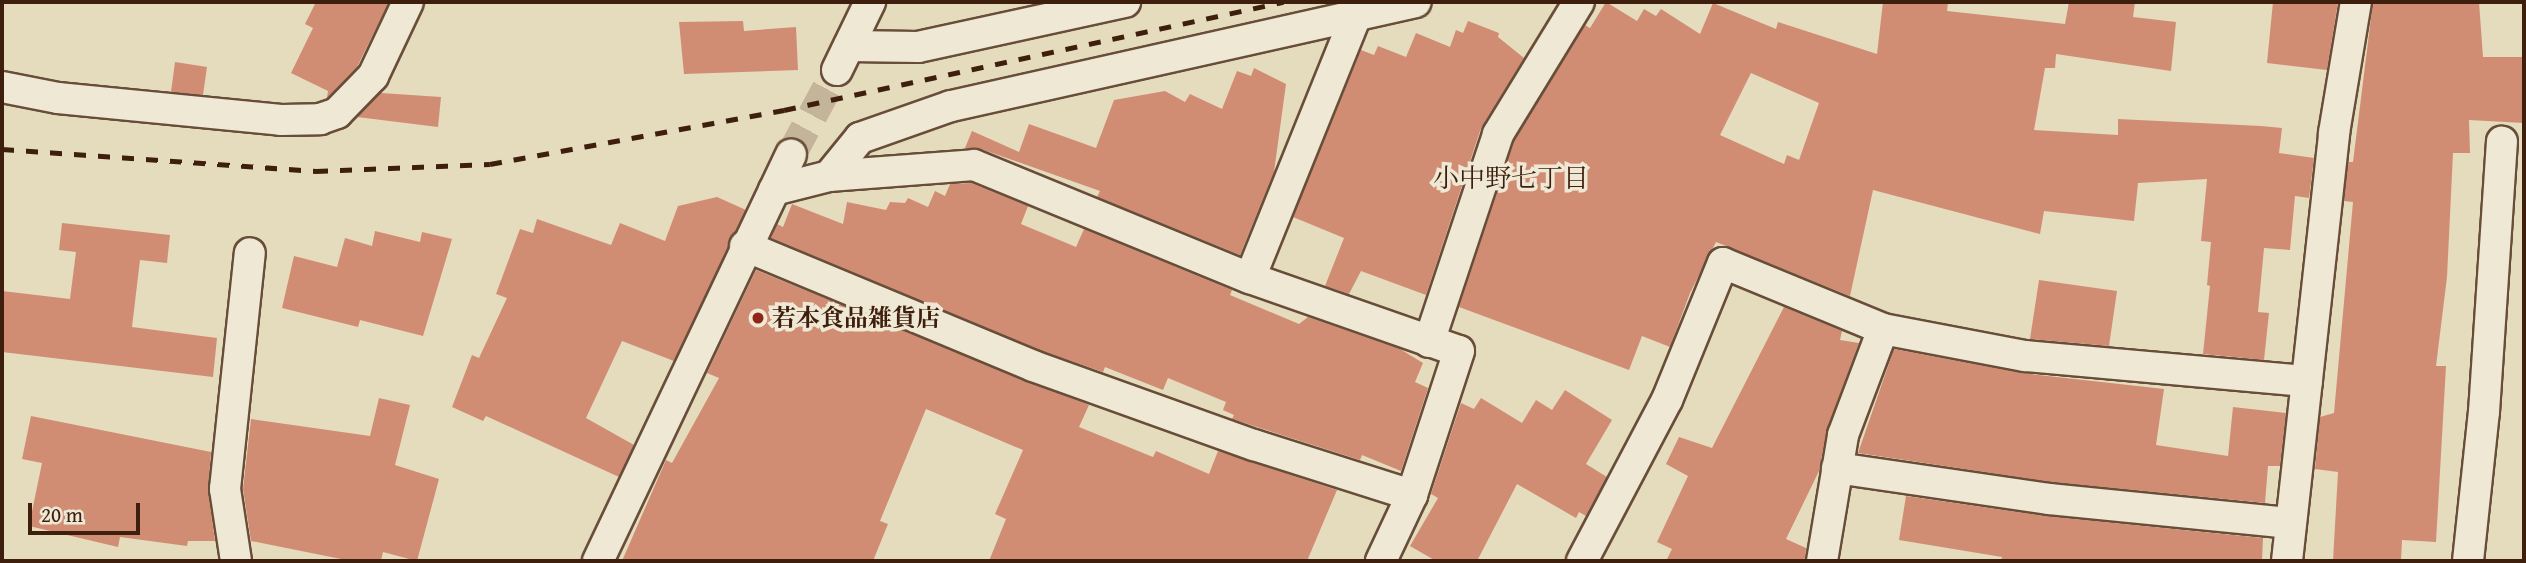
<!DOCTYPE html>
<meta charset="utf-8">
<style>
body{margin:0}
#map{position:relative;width:2526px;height:563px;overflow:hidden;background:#e5dbbd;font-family:"Gentium Book Plus","Noto Serif JP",serif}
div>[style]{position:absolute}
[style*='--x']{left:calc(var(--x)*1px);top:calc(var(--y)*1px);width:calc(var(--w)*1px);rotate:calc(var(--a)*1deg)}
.building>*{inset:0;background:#d18d74}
.minor-tunnel>*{height:30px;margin-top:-15px;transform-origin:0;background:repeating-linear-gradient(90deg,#c4b59a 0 30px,transparent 0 45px)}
.roads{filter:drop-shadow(2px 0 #684d39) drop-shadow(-2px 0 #684d39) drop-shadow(0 2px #684d39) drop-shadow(0 -2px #684d39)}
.minor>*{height:30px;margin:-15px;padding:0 15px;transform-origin:15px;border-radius:15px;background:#eee8d4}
.rail>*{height:5px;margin-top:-2.5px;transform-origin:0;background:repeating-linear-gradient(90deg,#3e1e0d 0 12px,transparent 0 24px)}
.dots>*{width:19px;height:19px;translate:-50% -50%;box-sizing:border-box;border:4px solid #eee8d4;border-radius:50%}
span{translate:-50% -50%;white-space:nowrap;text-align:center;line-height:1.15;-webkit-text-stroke:7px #eee8d4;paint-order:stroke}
.poi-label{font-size:24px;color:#3e1e0d;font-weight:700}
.left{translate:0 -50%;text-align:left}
.neighbourhood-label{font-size:26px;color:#3e1e0d}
.frame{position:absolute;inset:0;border:4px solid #3e1e0d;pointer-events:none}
.scale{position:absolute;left:28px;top:503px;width:112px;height:32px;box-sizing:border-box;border:4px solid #3e1e0d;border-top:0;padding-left:9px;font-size:21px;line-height:24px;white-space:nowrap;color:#3e1e0d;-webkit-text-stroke:5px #eee8d4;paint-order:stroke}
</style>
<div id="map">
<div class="building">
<div style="clip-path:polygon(316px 2px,389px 2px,357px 67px,327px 98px,328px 91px,291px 73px,313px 28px,305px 24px)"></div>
<div style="clip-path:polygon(evenodd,1606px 2px,1637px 21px,1644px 9px,1656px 16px,1661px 9px,1700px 34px,1713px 3px,1776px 29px,1778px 22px,1877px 54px,1883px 2px,1948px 2px,1947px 11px,2065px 24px,2069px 2px,2135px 2px,2133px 17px,2176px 22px,2171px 71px,2056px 54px,2055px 68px,2045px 68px,2034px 130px,2118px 135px,2118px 119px,2261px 126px,2282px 128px,2279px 153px,2314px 158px,2309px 198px,2295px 196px,2290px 250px,2264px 248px,2258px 312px,2269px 313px,2264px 360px,2203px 354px,2210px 286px,2207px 285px,2211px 242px,2201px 241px,2207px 179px,2138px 183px,2134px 221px,2044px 211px,2040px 234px,1873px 190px,1850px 296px,1716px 242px,1690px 293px,1670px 347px,1642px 336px,1629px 370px,1459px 307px,1514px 141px,1585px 25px,1590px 28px,1606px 2px,1751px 73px,1819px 103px,1799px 160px,1787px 155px,1784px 164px,1720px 135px,1751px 73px)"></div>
<div style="clip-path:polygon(2273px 2px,2338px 2px,2327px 70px,2267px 63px)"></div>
<div style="clip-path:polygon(2373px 2px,2479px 2px,2483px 57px,2524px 57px,2524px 123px,2469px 120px,2470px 153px,2453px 153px,2447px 277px,2436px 366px,2446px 366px,2436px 542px,2402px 540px,2401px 561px,2333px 561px,2338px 472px,2315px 469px,2320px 417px,2334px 413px,2353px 202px,2344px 201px,2348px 162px,2353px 162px)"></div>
<div style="clip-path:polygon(743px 21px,744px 31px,796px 27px,798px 70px,684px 74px,679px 22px)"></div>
<div style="clip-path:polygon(1468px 21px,1499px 33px,1498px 37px,1524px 58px,1481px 128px,1426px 295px,1361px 271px,1349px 294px,1325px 286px,1344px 238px,1293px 217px,1361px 50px,1374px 55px,1378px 46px,1406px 57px,1416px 33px,1450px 47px,1456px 30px,1463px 33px)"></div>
<div style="clip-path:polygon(175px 62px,207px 67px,203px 95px,171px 92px)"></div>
<div style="clip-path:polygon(1254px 68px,1286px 84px,1274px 172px,1240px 255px,1097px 197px,1100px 191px,981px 149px,965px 148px,972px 131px,1019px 152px,1029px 124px,1096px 148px,1114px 100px,1165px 91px,1185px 102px,1190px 94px,1222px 109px,1237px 71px,1251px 76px)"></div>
<div style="clip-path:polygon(381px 93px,441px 97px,438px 127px,357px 117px)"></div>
<div style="clip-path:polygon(971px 183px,1028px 206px,1021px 224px,1076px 247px,1084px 229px,1232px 290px,1230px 295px,1299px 324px,1308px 317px,1400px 349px,1423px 363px,1415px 382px,1428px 388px,1401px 471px,1362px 455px,1360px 460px,1232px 419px,1234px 415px,1223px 410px,1226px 402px,1168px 378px,1163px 390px,1105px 367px,1103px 372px,1039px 350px,771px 238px,777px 224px,783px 227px,792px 204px,843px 224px,847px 202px,886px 210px,890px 202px,905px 203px,908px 198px,928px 207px,935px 191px,945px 196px,950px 184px)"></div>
<div style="clip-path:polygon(717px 197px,746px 210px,674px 361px,622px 341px,586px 418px,634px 445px,619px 477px,486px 416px,483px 421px,452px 407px,472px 355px,479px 358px,507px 298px,496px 294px,520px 229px,533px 233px,537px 219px,611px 245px,620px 223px,665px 241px,678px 206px)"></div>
<div style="clip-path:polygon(62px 223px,170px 235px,167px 263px,140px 260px,132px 327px,217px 338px,213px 377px,2px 352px,2px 291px,70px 299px,76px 252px,59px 250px)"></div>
<div style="clip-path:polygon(375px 231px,420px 242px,422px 232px,452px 239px,423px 336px,360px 320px,358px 327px,282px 308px,294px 256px,337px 267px,345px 238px,372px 246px)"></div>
<div style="clip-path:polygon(756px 270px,1089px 405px,1079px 427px,1153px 457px,1156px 451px,1209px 474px,1218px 451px,1337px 490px,1307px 561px,989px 561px,1006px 519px,995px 514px,1023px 450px,926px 409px,880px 521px,888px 524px,873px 561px,622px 561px,666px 460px,672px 463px,719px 378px,707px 373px)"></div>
<div style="clip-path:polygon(2039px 280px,2117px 291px,2109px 346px,2030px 339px)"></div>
<div style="clip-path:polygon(1784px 307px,1842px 331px,1840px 340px,1859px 343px,1827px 429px,1819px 471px,1786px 539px,1806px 548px,1805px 561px,1666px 561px,1672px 549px,1657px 542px,1688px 476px,1666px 464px,1679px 437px,1712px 448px)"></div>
<div style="clip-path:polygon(1894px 349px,2022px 373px,2164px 389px,2156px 445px,2228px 456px,2233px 407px,2286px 413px,2280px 466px,2268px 466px,2265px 503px,2051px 482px,1858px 453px)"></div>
<div style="clip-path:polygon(1565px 390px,1612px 420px,1586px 464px,1607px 477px,1586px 516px,1579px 512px,1576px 518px,1517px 484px,1477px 561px,1436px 561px,1410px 546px,1438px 498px,1431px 494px,1461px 403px,1474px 409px,1481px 398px,1522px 423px,1536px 400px,1552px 410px)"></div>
<div style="clip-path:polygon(379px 398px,410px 405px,395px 465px,439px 479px,417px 561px,383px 552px,381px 561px,351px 561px,251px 541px,243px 489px,251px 419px,370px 436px)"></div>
<div style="clip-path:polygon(31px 416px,211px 452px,208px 491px,215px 541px,188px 541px,187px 546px,120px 537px,118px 547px,29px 526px,42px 463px,22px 459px)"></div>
<div style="clip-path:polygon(1906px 496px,2046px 516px,2263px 538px,2262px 561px,2001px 561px,2002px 557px,1899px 540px)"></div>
</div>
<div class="minor-tunnel">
<div style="--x:791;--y:155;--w:97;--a:-61.6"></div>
</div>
<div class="roads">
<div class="minor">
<div style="--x:849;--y:46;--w:69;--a:0.8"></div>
<div style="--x:918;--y:47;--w:212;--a:-12.3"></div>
<div style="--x:837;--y:70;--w:76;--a:-64.1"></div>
<div style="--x:2;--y:87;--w:57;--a:11.1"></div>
<div style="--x:58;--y:98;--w:224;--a:5.6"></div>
<div style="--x:281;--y:120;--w:39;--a:-1"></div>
<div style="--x:320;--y:119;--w:18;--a:-19"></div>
<div style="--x:337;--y:113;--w:52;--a:-45.8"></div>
<div style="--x:373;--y:76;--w:82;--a:-64.7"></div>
<div style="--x:829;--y:176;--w:49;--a:-50.8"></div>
<div style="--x:860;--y:138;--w:96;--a:-19.4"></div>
<div style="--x:951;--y:106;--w:476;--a:-12.6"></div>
<div style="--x:774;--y:190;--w:57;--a:-14.3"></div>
<div style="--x:829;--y:176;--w:145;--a:-4.3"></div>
<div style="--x:974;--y:165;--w:298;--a:22.3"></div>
<div style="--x:1250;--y:278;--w:221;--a:19.3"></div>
<div style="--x:1459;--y:351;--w:151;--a:108.1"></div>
<div style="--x:745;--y:246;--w:312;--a:22.6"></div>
<div style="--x:1033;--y:366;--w:235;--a:19.7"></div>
<div style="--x:1254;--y:445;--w:166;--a:17.6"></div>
<div style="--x:1412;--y:495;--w:73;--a:115.2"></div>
<div style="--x:1250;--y:278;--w:286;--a:-68"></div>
<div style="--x:1429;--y:342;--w:219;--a:-71.6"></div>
<div style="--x:1498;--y:134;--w:155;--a:-58.5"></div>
<div style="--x:1837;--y:468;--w:214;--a:8.3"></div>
<div style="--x:2049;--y:499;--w:243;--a:5.7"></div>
<div style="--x:236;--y:561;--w:73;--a:-98.7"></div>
<div style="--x:225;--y:489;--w:237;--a:-84"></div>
<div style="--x:598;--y:561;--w:450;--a:-64.6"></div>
<div style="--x:1582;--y:561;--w:182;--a:-62.2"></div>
<div style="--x:1667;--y:400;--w:148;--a:-67.8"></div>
<div style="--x:1723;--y:263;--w:173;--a:22.4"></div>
<div style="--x:1883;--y:329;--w:145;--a:10.8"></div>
<div style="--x:2025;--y:356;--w:283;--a:5.1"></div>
<div style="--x:1822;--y:561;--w:128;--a:-80.5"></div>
<div style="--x:1843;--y:435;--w:113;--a:-69.3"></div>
<div style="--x:2287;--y:561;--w:431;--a:-83.7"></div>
<div style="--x:2334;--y:133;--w:133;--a:-80.5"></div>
<div style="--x:2468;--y:561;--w:150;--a:-83.9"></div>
<div style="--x:2484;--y:412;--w:271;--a:-86.2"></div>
</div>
</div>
<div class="rail">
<div style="--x:2;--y:149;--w:315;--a:4"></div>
<div style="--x:316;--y:171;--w:174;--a:-2.3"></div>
<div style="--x:490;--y:164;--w:299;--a:-10.4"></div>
<div style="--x:784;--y:110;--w:511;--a:-12.21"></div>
</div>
<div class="dots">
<div style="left:758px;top:318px;background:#8f2418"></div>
</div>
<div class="poi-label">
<span class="left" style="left:772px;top:318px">若本食品雑貨店</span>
</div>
<div class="neighbourhood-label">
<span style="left:1511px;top:178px">小中野七丁目</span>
</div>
<div class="frame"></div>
<div class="scale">20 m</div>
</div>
